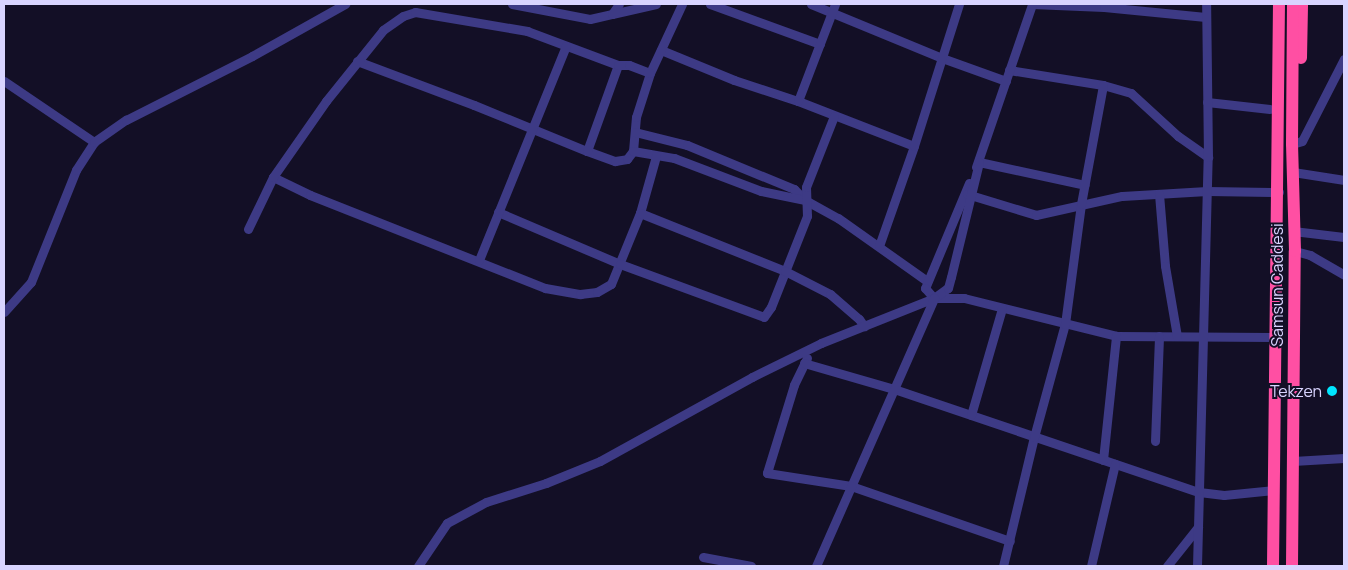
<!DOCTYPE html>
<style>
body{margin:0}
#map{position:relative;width:1348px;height:570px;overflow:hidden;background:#130f26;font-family:Manrope,sans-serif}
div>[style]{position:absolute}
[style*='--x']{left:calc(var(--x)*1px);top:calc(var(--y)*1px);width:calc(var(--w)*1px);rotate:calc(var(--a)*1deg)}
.minor>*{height:9px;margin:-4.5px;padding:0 4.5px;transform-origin:4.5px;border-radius:4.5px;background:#3d3a85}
.highway>*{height:12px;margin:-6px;padding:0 6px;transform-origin:6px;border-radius:6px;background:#ff4fa3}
.dots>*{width:14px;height:14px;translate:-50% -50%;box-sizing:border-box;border:2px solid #130f26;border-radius:50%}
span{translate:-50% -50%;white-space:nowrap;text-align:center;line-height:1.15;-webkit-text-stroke:4px #130f26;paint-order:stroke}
.street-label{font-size:16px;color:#d9d4ff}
.poi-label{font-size:16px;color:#d9d4ff}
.right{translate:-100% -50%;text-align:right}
.frame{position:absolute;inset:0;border:5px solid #d9d4ff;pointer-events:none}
</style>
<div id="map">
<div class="minor">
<div style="--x:512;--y:4;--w:79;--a:10.9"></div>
<div style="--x:590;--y:19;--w:23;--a:-13"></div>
<div style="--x:612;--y:14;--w:12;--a:-55"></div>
<div style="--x:710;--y:4;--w:117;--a:20"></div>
<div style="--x:811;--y:4;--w:142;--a:22.4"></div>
<div style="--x:942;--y:58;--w:68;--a:19.8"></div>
<div style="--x:1032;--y:4;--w:72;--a:2.4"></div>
<div style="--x:1104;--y:7;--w:102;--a:5.6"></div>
<div style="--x:612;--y:14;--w:45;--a:-12.8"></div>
<div style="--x:661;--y:50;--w:79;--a:22.3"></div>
<div style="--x:734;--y:80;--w:67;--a:18.2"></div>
<div style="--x:798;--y:101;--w:124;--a:21.2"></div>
<div style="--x:357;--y:61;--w:125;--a:20.6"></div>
<div style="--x:474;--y:105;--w:122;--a:22.2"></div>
<div style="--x:587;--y:151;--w:30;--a:20"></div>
<div style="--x:615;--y:161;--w:12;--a:-9"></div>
<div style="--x:627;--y:159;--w:10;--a:-53"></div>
<div style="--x:633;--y:151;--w:34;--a:-85"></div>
<div style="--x:636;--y:117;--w:46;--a:-72.3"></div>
<div style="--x:650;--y:73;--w:76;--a:-65.1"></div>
<div style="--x:1009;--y:70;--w:95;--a:9.1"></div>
<div style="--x:1103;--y:85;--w:29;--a:16"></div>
<div style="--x:1131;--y:93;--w:64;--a:42.5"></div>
<div style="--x:1178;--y:136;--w:37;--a:35"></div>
<div style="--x:4;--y:81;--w:109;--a:34.1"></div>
<div style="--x:798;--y:101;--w:104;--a:-69.1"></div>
<div style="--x:1207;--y:102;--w:63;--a:6.3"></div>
<div style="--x:635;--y:132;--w:54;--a:14"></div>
<div style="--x:687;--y:145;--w:116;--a:22.4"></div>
<div style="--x:794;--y:189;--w:16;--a:45"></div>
<div style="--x:805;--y:200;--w:38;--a:29"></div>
<div style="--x:838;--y:218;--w:109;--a:35.3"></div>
<div style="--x:1292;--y:144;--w:10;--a:-17"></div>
<div style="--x:1302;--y:141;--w:92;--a:-62.9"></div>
<div style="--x:587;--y:151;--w:91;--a:-70.2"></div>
<div style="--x:633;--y:151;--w:42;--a:9.7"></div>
<div style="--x:674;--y:158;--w:93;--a:20.8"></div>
<div style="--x:761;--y:191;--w:45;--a:11.6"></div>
<div style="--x:979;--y:162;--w:108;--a:12.2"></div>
<div style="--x:976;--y:167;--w:172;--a:-71"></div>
<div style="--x:1293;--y:172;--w:52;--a:8.9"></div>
<div style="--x:273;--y:177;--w:41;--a:25.9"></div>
<div style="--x:310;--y:195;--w:253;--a:21.6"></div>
<div style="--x:545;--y:288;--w:36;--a:10"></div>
<div style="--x:580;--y:294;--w:17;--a:-7"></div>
<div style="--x:597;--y:292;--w:16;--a:-30"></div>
<div style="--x:611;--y:284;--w:77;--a:-67.8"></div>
<div style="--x:640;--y:213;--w:59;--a:-74.3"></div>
<div style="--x:969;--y:183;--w:114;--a:112.7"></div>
<div style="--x:925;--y:288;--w:13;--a:48"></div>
<div style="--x:934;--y:298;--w:30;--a:0"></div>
<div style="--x:964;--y:298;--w:157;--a:14"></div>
<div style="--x:1116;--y:336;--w:161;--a:0.4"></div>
<div style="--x:967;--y:194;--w:72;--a:16.9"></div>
<div style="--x:1036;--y:215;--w:88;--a:-12.5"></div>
<div style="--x:1122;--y:196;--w:85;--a:-3.4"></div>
<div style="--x:1207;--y:191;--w:72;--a:0.8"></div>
<div style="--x:1159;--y:194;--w:72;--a:85.2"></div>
<div style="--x:1165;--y:266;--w:71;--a:80.3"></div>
<div style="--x:498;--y:212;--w:133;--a:23.1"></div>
<div style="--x:620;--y:264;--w:153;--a:20.2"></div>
<div style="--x:764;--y:317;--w:12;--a:-55"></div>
<div style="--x:771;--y:307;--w:98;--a:-68.4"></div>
<div style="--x:807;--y:216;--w:29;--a:-92"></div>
<div style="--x:806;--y:187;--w:76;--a:-68.5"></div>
<div style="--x:640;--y:213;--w:156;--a:21.8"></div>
<div style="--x:785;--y:271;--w:51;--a:27.1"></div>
<div style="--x:830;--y:294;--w:38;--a:41"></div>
<div style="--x:859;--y:319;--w:9;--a:54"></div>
<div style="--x:248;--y:229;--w:58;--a:-64.3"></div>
<div style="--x:273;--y:177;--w:93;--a:-55.1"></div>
<div style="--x:326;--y:101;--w:91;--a:-51.2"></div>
<div style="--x:383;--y:30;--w:24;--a:-35"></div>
<div style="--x:403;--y:16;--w:13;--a:-18"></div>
<div style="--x:415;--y:12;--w:114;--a:9.6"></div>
<div style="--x:527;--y:31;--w:97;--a:20.5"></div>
<div style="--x:618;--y:65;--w:11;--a:0"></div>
<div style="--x:629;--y:65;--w:22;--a:21"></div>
<div style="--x:1293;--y:231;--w:51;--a:6.7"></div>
<div style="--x:879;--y:246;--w:106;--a:-70.7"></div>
<div style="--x:914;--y:146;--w:149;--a:-72.4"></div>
<div style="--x:1295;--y:251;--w:16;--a:15"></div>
<div style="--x:1310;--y:255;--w:39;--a:30"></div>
<div style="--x:479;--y:260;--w:231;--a:-67.9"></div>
<div style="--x:4;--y:312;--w:40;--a:-48"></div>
<div style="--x:31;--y:282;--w:121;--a:-68.1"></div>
<div style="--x:76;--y:170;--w:33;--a:-57"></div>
<div style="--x:94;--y:142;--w:39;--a:-35"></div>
<div style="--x:126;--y:120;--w:141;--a:-26.9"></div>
<div style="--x:252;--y:56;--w:107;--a:-29.2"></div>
<div style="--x:807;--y:358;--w:30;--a:116"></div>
<div style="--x:794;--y:385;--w:92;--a:107.1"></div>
<div style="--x:767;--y:473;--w:85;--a:8.8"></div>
<div style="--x:851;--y:486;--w:168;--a:19.1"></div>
<div style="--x:804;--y:363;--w:94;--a:16.1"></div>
<div style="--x:894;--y:389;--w:322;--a:18.7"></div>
<div style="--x:1199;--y:492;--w:25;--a:7"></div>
<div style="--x:1224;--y:495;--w:50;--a:-5.7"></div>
<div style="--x:971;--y:415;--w:111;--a:-73.8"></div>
<div style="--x:1155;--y:441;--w:105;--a:-87.8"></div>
<div style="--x:1103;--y:460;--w:125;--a:-84"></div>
<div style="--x:1293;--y:461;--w:51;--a:-3.4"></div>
<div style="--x:703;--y:557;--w:49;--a:10.6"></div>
<div style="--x:418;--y:566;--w:52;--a:-56"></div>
<div style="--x:447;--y:523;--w:44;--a:-28.3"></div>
<div style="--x:486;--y:502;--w:63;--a:-17.6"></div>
<div style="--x:546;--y:483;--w:58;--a:-22.2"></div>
<div style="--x:600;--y:461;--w:174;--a:-28.9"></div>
<div style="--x:752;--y:377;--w:77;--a:-26.2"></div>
<div style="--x:821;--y:343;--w:122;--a:-21.7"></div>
<div style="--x:934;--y:298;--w:17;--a:-36"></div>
<div style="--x:948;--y:288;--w:11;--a:-75"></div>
<div style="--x:951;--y:277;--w:118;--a:-76.3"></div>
<div style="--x:816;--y:566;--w:293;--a:-66.2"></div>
<div style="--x:1003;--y:566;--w:133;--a:-76.5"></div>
<div style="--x:1034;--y:437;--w:117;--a:-74.7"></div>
<div style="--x:1065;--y:324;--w:121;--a:-82.4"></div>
<div style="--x:1081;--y:204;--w:121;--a:-79.5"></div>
<div style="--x:1091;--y:566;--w:105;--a:-76.8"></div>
<div style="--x:1167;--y:566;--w:50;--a:-51.5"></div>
<div style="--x:1197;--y:566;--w:409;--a:-88.5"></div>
<div style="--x:1208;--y:157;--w:153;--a:-90.7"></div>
</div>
<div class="highway">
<div style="--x:1301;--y:58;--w:54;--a:-88.9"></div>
<div style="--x:1273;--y:566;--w:562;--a:-89.39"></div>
<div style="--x:1292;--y:566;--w:315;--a:-89.5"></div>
<div style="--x:1295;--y:251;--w:107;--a:-91.6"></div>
<div style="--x:1292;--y:144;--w:140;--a:-89.6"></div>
</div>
<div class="dots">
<div style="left:1332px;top:391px;background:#00e5ff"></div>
</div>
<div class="street-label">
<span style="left:1277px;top:285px;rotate:-90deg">Samsun Caddesi</span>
</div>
<div class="poi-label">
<span class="right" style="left:1322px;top:391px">Tekzen</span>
</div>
<div class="frame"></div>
</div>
